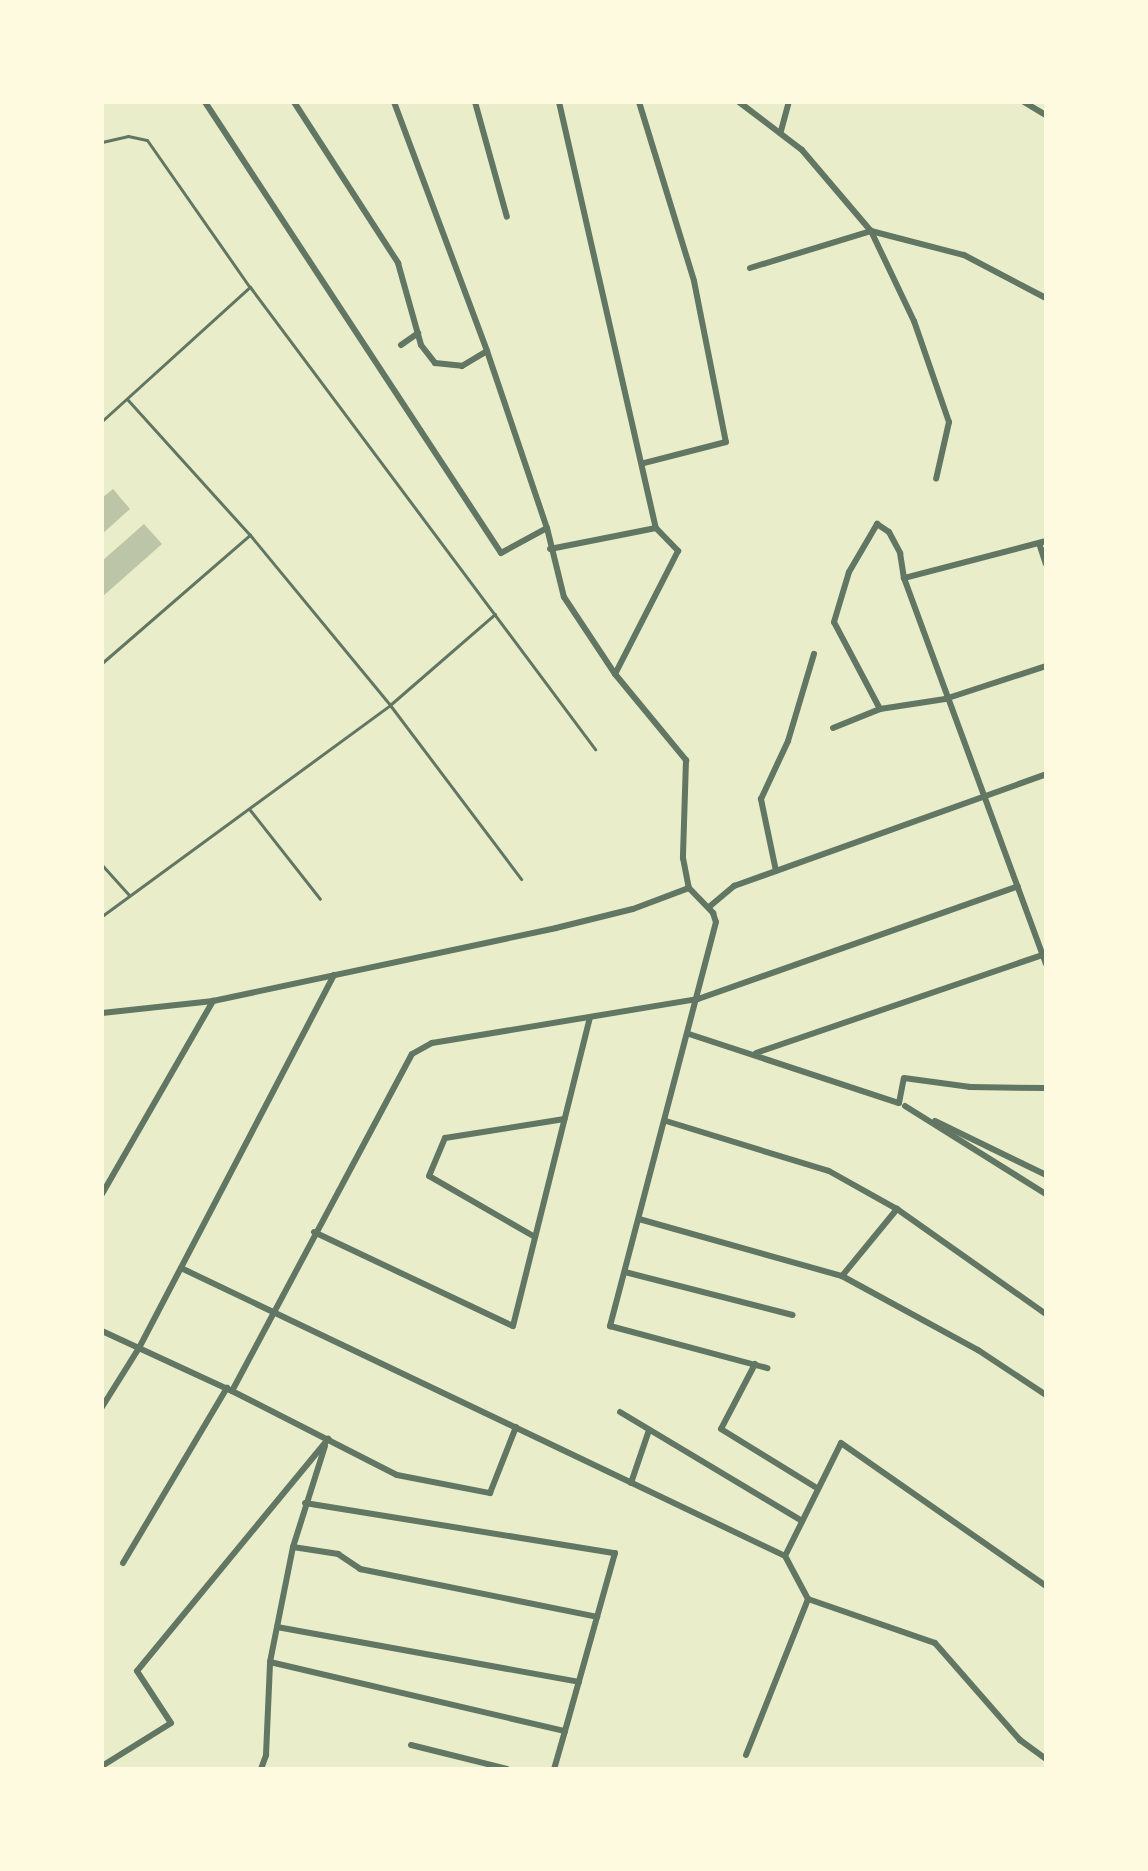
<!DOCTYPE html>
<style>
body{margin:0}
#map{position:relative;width:1148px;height:1871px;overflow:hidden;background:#e9edc9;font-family:"PT Sans Narrow",sans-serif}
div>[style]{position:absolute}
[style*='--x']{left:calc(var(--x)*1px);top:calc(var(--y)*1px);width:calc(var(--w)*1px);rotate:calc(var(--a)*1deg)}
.building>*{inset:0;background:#bcc5a7}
.service>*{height:3px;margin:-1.5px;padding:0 1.5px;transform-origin:1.5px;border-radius:1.5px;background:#617663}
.minor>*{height:6px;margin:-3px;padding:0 3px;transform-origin:3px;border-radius:3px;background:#617663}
span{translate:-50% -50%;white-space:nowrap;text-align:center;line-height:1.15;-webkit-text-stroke:6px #fefae0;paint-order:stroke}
.frame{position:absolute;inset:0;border:104px solid #fefae0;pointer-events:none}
</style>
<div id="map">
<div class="building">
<div style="clip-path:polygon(113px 489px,130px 509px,102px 534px,102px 498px)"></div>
<div style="clip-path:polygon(144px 524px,162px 544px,102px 597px,102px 561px)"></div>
</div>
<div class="service">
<div style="--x:102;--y:142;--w:27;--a:-13"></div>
<div style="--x:128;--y:136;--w:19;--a:12"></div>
<div style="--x:147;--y:140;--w:178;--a:55.1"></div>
<div style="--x:127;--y:399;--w:183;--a:47.9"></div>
<div style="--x:250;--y:535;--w:220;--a:50.5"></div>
<div style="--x:390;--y:705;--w:218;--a:53"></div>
<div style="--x:102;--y:421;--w:200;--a:-42.2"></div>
<div style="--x:250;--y:287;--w:577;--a:53.25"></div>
<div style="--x:102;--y:663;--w:196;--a:-40.9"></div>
<div style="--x:250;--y:810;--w:113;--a:51.8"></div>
<div style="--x:102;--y:865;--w:40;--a:48"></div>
<div style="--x:102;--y:916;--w:357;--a:-36.2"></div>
<div style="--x:390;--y:705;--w:139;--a:-40.9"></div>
</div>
<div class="minor">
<div style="--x:205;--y:102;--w:539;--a:56.72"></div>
<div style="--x:501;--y:553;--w:52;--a:-28.5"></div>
<div style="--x:294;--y:102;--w:192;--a:57.1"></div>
<div style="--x:398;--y:263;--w:85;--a:74.3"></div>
<div style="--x:421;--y:345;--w:23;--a:52"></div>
<div style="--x:435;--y:363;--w:27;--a:6"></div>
<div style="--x:462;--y:366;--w:29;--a:-31"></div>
<div style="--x:394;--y:102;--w:266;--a:69.5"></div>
<div style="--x:487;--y:351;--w:187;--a:71.3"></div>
<div style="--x:547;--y:528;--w:71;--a:76.2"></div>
<div style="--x:564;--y:597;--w:92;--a:56.5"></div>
<div style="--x:615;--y:674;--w:112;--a:50.5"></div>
<div style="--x:686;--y:760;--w:98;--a:91.8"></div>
<div style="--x:683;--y:858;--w:31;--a:79"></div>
<div style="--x:689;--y:888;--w:35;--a:46"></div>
<div style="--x:713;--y:913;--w:9;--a:72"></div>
<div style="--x:716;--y:922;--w:418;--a:104.7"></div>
<div style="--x:610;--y:1326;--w:163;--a:15"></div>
<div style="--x:475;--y:102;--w:119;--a:74.5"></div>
<div style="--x:559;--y:102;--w:437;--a:77.2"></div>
<div style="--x:656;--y:528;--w:32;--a:46"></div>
<div style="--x:678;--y:551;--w:138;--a:117.1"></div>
<div style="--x:639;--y:102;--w:187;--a:72.9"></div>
<div style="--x:694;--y:281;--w:164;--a:78.8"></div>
<div style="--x:726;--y:442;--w:85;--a:165.6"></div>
<div style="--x:739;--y:102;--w:79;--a:37.3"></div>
<div style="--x:802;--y:150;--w:106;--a:49.6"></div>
<div style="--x:871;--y:231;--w:100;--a:64.5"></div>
<div style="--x:914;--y:321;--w:107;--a:70.9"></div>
<div style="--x:949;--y:422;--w:58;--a:102.8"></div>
<div style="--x:1024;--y:102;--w:26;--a:31"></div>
<div style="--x:781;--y:131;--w:30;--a:-75"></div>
<div style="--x:750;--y:268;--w:127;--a:-17"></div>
<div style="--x:871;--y:231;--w:96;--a:14.5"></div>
<div style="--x:964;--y:255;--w:93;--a:27.7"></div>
<div style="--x:401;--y:345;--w:21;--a:-35"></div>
<div style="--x:1046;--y:541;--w:147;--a:165.4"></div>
<div style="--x:904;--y:578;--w:411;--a:69.8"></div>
<div style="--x:1039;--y:543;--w:22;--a:72"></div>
<div style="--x:550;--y:549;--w:108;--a:-11.2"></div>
<div style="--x:880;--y:709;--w:98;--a:-117.9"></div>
<div style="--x:834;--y:622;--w:52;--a:-73.3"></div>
<div style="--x:849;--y:572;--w:56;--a:-59.7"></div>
<div style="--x:877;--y:524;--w:14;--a:34"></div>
<div style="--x:889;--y:532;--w:24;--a:62"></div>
<div style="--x:900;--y:553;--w:25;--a:81"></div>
<div style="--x:833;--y:728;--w:51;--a:-22"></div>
<div style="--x:880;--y:709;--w:66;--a:-8.7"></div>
<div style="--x:945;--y:699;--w:106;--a:-18.1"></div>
<div style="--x:776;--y:871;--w:74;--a:-101.8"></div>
<div style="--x:761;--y:799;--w:64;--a:-65"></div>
<div style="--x:788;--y:741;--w:91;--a:-73.4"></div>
<div style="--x:709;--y:907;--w:33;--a:-40"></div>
<div style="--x:734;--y:886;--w:331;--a:-19.7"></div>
<div style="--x:102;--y:1013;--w:112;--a:-6.2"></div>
<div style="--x:213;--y:1001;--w:351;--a:-12"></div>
<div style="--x:556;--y:928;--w:79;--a:-13.9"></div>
<div style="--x:633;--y:909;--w:60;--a:-20.6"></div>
<div style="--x:689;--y:1034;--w:221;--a:18.2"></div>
<div style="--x:899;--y:1103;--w:25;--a:-79"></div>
<div style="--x:904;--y:1078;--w:67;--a:7.8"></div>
<div style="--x:970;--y:1087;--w:76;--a:0.8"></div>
<div style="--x:756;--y:1053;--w:303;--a:-18.9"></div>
<div style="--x:905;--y:1106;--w:166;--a:32"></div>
<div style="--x:666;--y:1121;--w:170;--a:17.1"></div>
<div style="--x:829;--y:1171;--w:78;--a:29.2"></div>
<div style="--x:897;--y:1209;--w:182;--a:35.2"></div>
<div style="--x:935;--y:1121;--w:123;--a:25.9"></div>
<div style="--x:102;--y:1194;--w:223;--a:-60.1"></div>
<div style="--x:639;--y:1219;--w:211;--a:15.7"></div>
<div style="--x:842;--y:1276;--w:87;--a:-50.6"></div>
<div style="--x:314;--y:1232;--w:220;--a:25.3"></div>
<div style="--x:513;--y:1326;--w:318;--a:-76"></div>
<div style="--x:535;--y:1237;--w:122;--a:-150.1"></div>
<div style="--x:429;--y:1176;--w:41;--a:-67.2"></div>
<div style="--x:445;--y:1138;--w:121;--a:-9"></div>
<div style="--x:181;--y:1268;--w:669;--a:25.49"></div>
<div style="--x:785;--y:1556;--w:126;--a:-63.6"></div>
<div style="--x:841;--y:1443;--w:250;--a:34.9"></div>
<div style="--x:625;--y:1272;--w:173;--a:14.4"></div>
<div style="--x:842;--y:1276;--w:155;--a:28.6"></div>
<div style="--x:978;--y:1350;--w:82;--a:33.5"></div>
<div style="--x:102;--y:1331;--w:143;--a:24.8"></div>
<div style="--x:232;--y:1391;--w:382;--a:-61.9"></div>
<div style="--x:412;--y:1054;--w:23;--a:-29"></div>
<div style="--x:432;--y:1043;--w:270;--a:-9.4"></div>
<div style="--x:698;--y:999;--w:339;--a:-19.4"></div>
<div style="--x:755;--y:1364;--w:73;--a:117.6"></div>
<div style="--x:721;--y:1429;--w:113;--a:31.6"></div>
<div style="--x:232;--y:1391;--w:185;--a:27"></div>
<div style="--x:397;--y:1475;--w:95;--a:11"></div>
<div style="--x:490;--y:1493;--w:71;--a:-68.5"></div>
<div style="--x:102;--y:1407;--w:70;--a:-57.9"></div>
<div style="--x:139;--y:1348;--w:421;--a:-62.4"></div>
<div style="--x:620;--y:1412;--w:212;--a:30.9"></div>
<div style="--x:631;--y:1483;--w:56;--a:-71.2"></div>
<div style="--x:305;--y:1503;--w:314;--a:9.2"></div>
<div style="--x:615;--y:1553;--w:185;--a:105.7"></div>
<div style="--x:293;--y:1547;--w:46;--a:8.8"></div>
<div style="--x:338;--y:1554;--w:27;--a:34"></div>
<div style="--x:360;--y:1569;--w:242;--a:11.4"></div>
<div style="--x:123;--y:1563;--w:204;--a:-59.3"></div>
<div style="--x:808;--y:1599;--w:134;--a:19.1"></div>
<div style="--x:935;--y:1643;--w:129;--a:48.8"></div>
<div style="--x:1020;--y:1740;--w:32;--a:36"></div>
<div style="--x:277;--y:1627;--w:307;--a:10.3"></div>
<div style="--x:270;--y:1662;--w:303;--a:13.2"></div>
<div style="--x:565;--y:1731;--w:40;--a:106"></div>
<div style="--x:411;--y:1745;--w:99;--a:14"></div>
<div style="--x:746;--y:1755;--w:168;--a:-68.3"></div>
<div style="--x:808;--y:1599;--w:49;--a:-118.1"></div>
<div style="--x:102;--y:1766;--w:81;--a:-31.9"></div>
<div style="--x:171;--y:1723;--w:62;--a:-123.2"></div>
<div style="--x:137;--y:1671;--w:301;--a:-50.5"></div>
<div style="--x:261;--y:1769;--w:15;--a:-70"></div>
<div style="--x:266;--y:1755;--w:93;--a:-87.5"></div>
<div style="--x:270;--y:1662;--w:117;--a:-78.7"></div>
<div style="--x:293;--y:1547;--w:106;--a:-72.4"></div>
</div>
<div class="frame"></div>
</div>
